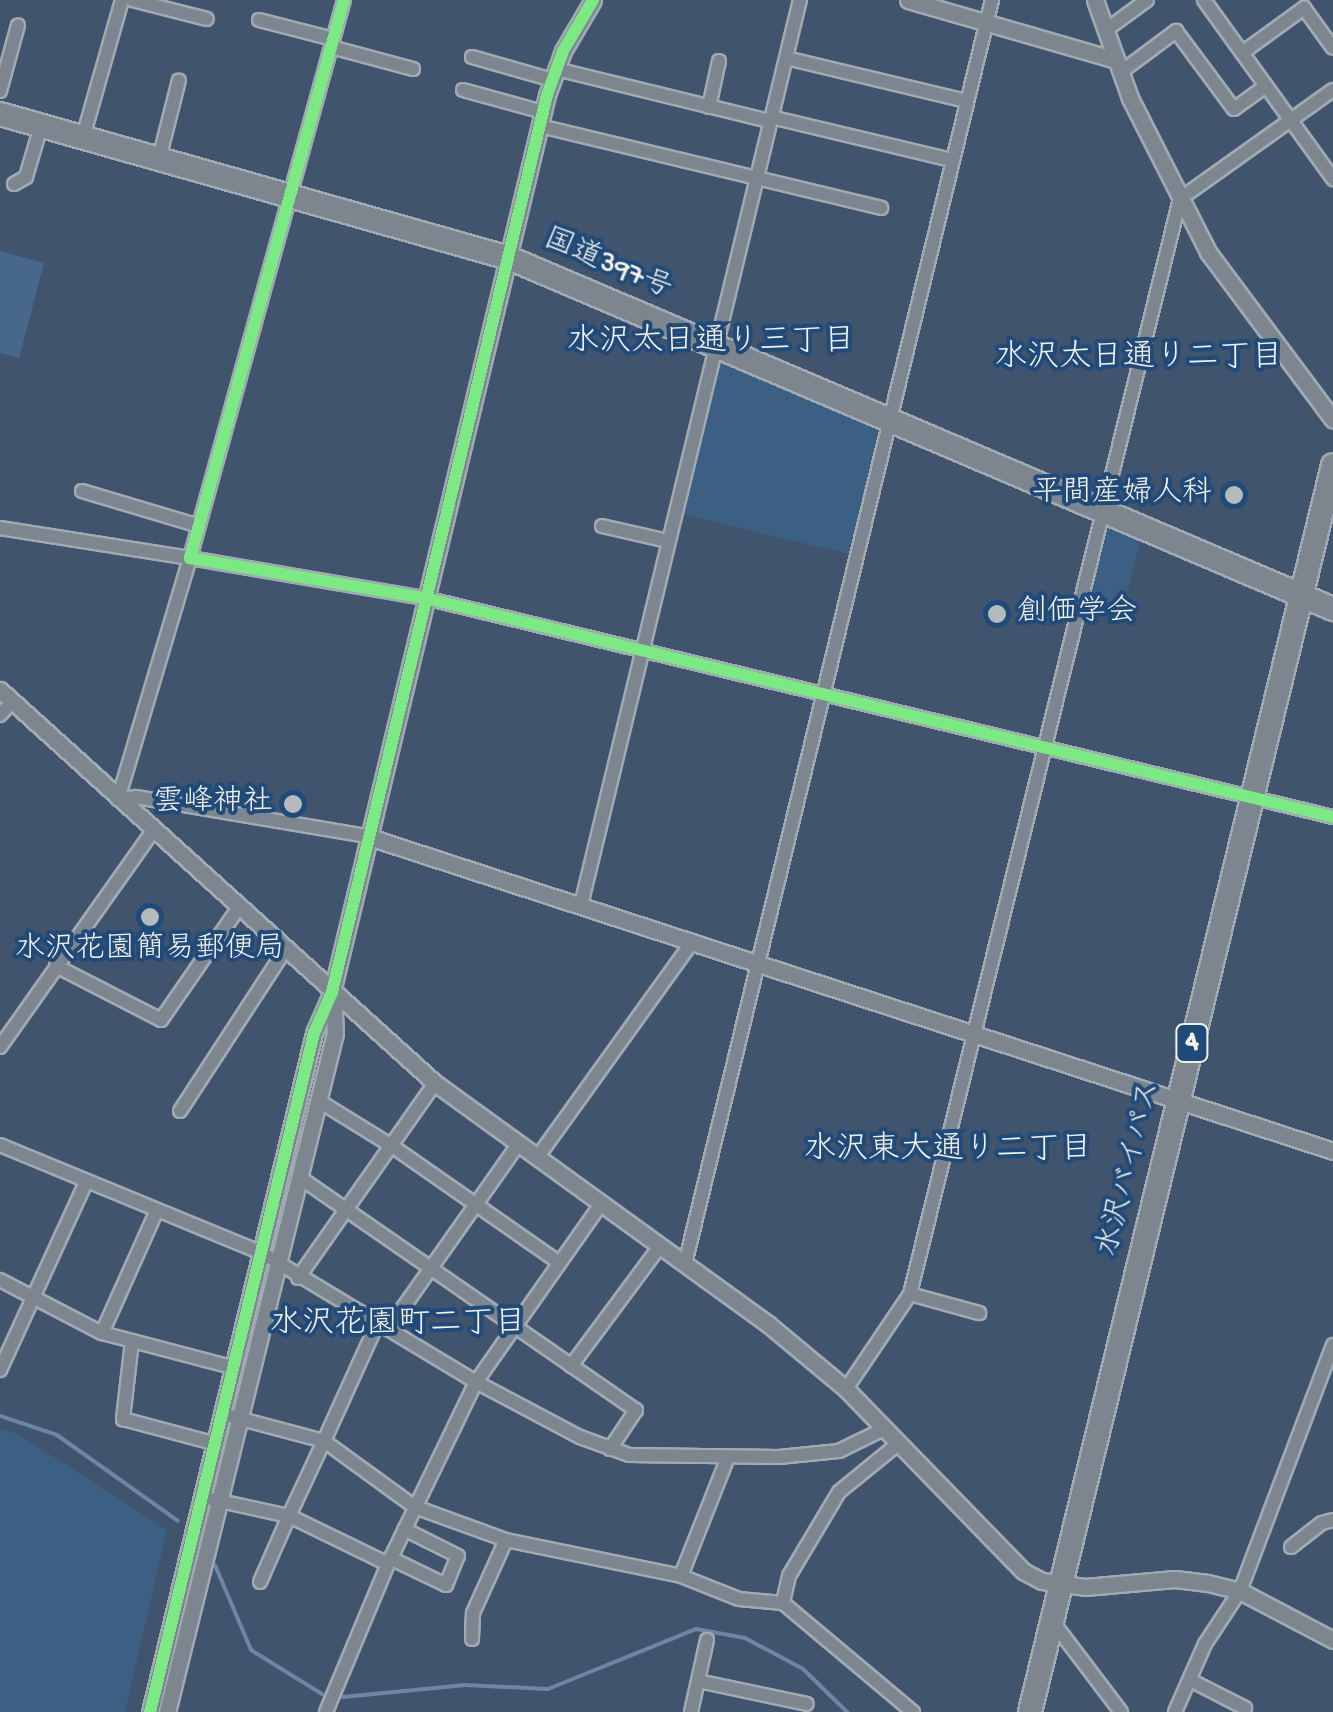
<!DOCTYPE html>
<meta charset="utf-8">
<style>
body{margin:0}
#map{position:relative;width:1333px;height:1712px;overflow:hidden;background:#40556d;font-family:"Gochi Hand","Klee One",sans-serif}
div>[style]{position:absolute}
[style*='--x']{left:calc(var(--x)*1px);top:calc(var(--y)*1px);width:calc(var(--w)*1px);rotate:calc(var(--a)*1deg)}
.built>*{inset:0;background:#3c5f84}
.green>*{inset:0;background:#48688b}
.stream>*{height:4px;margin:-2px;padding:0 2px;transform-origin:2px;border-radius:2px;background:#6e87a1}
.roads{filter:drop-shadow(2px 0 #a1aab3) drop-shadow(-2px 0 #a1aab3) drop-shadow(0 2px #a1aab3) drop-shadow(0 -2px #a1aab3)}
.minor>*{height:12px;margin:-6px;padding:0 6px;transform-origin:6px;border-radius:6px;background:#7d868f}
.tertiary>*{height:15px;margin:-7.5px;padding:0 7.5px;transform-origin:7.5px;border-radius:7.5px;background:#7d868f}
.trunk>*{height:22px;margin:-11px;padding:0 11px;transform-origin:11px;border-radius:11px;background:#7d868f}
.cycleway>*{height:12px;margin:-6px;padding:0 6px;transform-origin:6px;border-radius:6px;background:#7ce984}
.dots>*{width:28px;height:28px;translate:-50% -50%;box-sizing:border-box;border:5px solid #1f4a7a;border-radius:50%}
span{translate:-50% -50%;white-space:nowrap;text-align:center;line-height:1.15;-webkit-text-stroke:8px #1f4a7a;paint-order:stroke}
.shield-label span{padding:2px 8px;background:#1f4a7a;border:2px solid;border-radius:8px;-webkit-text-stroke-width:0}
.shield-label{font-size:28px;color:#f4f1e8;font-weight:700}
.street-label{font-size:30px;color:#f4f1e8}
.poi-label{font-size:30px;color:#f4f1e8}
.right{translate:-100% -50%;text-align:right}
.left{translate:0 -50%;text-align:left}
.neighbourhood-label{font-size:32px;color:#f4f1e8}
</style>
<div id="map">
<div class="built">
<div style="clip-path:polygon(720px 357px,880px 426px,849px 554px,682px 514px)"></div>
<div style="clip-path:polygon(1104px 519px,1141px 538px,1122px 615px,1083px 604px)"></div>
<div style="clip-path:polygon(0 1429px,18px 1434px,167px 1530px,125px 1712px,0 1712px)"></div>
</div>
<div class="green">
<div style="clip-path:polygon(0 251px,44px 263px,19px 358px,0 353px)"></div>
</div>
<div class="stream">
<div style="--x:0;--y:1416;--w:60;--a:18.4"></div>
<div style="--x:57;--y:1435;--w:148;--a:35.4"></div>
<div style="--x:215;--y:1565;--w:92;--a:67"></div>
<div style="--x:251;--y:1650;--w:84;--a:31.8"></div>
<div style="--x:343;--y:1697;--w:123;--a:-5.6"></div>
<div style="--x:465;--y:1685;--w:83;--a:2.8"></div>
<div style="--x:548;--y:1689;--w:160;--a:-22.1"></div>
<div style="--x:696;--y:1629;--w:50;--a:10.4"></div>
<div style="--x:745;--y:1638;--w:66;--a:28.1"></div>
<div style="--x:803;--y:1669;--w:62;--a:44.3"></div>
</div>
<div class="roads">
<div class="minor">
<div style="--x:132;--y:0;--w:77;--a:14.2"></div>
<div style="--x:344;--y:0;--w:579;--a:105.43"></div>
<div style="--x:190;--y:558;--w:238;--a:9.7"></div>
<div style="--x:425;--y:598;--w:934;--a:13.56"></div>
<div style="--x:1204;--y:0;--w:221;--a:54.2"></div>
<div style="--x:259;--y:20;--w:76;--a:14.4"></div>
<div style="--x:1106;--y:30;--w:51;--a:-36.2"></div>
<div style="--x:331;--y:47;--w:85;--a:15"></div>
<div style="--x:1242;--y:53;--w:77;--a:-36"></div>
<div style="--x:1304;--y:8;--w:49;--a:54.1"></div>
<div style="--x:472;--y:57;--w:84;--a:15.9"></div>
<div style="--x:786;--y:58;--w:186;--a:13.4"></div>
<div style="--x:556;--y:69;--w:220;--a:13.7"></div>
<div style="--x:1121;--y:72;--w:69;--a:-36.7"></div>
<div style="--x:1176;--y:31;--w:97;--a:53.4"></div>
<div style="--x:1234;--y:109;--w:39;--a:-36"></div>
<div style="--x:463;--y:90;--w:83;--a:15.4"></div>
<div style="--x:0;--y:91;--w:68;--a:-74.7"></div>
<div style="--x:709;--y:107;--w:47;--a:-77.7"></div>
<div style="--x:771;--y:117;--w:186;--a:13.4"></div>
<div style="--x:540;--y:126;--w:351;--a:13.5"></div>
<div style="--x:83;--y:137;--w:142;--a:-74.1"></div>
<div style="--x:159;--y:159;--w:81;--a:-75.8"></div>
<div style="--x:14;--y:184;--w:14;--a:-30"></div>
<div style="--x:26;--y:177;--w:53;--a:-73.6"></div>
<div style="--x:82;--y:491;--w:119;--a:16.6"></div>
<div style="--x:602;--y:526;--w:68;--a:12.8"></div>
<div style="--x:0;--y:528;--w:192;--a:9"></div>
<div style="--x:190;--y:558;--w:252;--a:106.6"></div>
<div style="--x:118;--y:799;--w:18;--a:-6"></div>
<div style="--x:136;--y:797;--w:233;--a:9.6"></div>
<div style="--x:0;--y:715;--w:18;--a:-47"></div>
<div style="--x:581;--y:905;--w:931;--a:-76.4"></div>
<div style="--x:56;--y:966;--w:118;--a:27.2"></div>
<div style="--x:161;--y:1020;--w:135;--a:-55.3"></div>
<div style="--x:0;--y:1047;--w:265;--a:-54.7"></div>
<div style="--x:319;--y:1101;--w:86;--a:31.7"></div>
<div style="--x:392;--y:1146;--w:203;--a:34.9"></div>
<div style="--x:180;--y:1111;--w:192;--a:-56.9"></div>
<div style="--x:0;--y:1145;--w:283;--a:22.4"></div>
<div style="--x:262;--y:1253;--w:250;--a:31.1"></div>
<div style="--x:476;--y:1382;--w:118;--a:27.9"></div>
<div style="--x:580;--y:1437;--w:52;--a:20.2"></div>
<div style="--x:629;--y:1455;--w:150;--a:0.8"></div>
<div style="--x:779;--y:1457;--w:60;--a:-5.7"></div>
<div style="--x:839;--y:1451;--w:52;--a:-26.1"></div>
<div style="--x:537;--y:1158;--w:267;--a:-54.3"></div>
<div style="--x:299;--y:1177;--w:410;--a:34.7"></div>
<div style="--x:636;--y:1410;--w:47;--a:123.7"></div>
<div style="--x:685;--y:1264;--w:1301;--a:-76.35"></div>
<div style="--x:298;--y:1278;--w:238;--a:-54.9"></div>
<div style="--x:0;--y:1280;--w:115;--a:27.5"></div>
<div style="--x:102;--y:1333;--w:138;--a:14.7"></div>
<div style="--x:910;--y:1294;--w:72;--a:15.4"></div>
<div style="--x:388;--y:1329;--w:225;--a:-54.8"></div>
<div style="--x:102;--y:1333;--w:133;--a:-65.9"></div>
<div style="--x:132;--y:1341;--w:79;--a:96.6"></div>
<div style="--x:123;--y:1419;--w:97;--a:14.9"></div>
<div style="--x:571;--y:1366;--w:149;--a:-53.4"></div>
<div style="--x:0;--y:1370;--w:207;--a:-65.4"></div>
<div style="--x:846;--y:1389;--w:115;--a:-56"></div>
<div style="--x:910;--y:1294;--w:1128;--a:-76.15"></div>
<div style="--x:1180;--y:199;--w:188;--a:-35.5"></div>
<div style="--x:230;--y:1416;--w:97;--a:14.9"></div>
<div style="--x:324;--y:1441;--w:131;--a:-65.6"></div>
<div style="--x:899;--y:1443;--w:77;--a:140.8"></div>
<div style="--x:839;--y:1492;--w:98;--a:120.8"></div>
<div style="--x:789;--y:1576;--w:28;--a:103"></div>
<div style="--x:783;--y:1603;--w:170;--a:40"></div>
<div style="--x:728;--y:1457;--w:128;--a:111.6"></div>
<div style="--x:681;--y:1576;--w:62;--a:21.6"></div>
<div style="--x:739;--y:1599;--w:44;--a:5.2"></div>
<div style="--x:211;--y:1499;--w:80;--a:12.3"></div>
<div style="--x:289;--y:1516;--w:72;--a:113.7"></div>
<div style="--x:1291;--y:1547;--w:39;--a:-38"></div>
<div style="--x:1322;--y:1523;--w:11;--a:-15"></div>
<div style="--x:390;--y:1558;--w:62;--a:25.7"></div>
<div style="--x:446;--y:1585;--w:31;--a:-68"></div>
<div style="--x:458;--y:1556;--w:60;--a:-153.4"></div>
<div style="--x:388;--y:1564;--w:110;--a:-154.1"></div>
<div style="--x:289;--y:1516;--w:83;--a:-65"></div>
<div style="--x:324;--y:1441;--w:112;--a:36"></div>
<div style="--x:415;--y:1507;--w:97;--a:19.9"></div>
<div style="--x:506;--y:1540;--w:179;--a:11.6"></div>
<div style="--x:1052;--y:1621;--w:114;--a:52.8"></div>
<div style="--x:472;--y:1639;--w:26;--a:-88"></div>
<div style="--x:473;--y:1613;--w:80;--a:-65.7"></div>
<div style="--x:1190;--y:1680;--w:62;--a:27"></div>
<div style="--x:698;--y:1681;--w:111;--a:11.9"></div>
<div style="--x:326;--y:1712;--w:160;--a:-67.3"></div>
<div style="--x:388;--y:1564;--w:202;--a:-64.2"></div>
<div style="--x:476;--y:1382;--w:219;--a:-54.9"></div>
<div style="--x:691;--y:1712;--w:74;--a:-77.5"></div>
<div style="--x:1175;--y:1712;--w:74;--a:-66.2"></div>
<div style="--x:1205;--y:1644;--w:64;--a:-56.6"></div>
<div style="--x:1240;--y:1591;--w:263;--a:-69.3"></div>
</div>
<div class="tertiary">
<div style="--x:908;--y:0;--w:216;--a:16.1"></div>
<div style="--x:1095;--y:0;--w:104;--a:70.3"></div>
<div style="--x:1130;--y:98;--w:173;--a:63.1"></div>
<div style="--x:1208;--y:252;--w:209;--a:53.3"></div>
<div style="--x:0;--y:690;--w:586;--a:42.1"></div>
<div style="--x:435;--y:1083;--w:411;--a:35.9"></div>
<div style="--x:768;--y:1324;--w:102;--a:39.8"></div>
<div style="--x:846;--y:1389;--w:254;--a:45.8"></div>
<div style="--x:1023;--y:1571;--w:21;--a:28"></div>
<div style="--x:1042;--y:1581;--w:43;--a:7.9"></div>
<div style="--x:1085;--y:1587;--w:90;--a:-5.1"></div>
<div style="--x:1175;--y:1579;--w:33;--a:7"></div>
<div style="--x:1208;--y:1583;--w:33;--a:14"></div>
<div style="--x:1240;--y:1591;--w:105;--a:27.8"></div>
<div style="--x:366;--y:836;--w:1017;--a:18.04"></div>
<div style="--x:150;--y:1712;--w:699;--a:-76.42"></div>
<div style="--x:314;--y:1033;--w:45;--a:-66.3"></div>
<div style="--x:332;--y:992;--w:922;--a:-76.52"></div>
<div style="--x:547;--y:95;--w:47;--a:-70"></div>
<div style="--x:563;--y:51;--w:59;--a:-59.5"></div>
<div style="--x:167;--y:1712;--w:699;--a:-76.1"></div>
<div style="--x:335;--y:1033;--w:37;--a:-93"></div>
</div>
<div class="trunk">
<div style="--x:0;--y:114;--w:529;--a:15.8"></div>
<div style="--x:509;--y:258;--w:896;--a:23.07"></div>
<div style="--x:1030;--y:1712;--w:1283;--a:-76.34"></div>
</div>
</div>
<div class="cycleway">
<div style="--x:344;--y:0;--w:579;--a:105.43"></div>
<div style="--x:190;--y:558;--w:238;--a:9.7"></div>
<div style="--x:425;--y:598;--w:934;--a:13.56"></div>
<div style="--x:150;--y:1712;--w:699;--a:-76.42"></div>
<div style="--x:314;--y:1033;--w:45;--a:-66.3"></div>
<div style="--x:332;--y:992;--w:922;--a:-76.52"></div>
<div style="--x:547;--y:95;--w:47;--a:-70"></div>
<div style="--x:563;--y:51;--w:59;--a:-59.5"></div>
</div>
<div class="dots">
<div style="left:1234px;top:495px;background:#b5babd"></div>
<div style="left:997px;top:614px;background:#b5babd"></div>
<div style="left:293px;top:804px;background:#b5babd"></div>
<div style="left:150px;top:917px;background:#b5babd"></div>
</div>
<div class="shield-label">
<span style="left:1192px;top:1043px">4</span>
</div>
<div class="street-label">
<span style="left:607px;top:266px;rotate:23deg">国道397号</span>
<span style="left:1131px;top:1169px;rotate:-76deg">水沢バイパス</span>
</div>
<div class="poi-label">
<span class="right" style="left:1212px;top:495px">平間産婦人科</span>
<span class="left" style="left:1017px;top:614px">創価学会</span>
<span class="right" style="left:273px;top:804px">雲峰神社</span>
<span style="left:150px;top:951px">水沢花園簡易郵便局</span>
</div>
<div class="neighbourhood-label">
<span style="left:711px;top:343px">水沢太日通り三丁目</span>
<span style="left:1139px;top:359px">水沢太日通り二丁目</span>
<span style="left:948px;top:1151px">水沢東大通り二丁目</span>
<span style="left:398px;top:1325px">水沢花園町二丁目</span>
</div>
</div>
